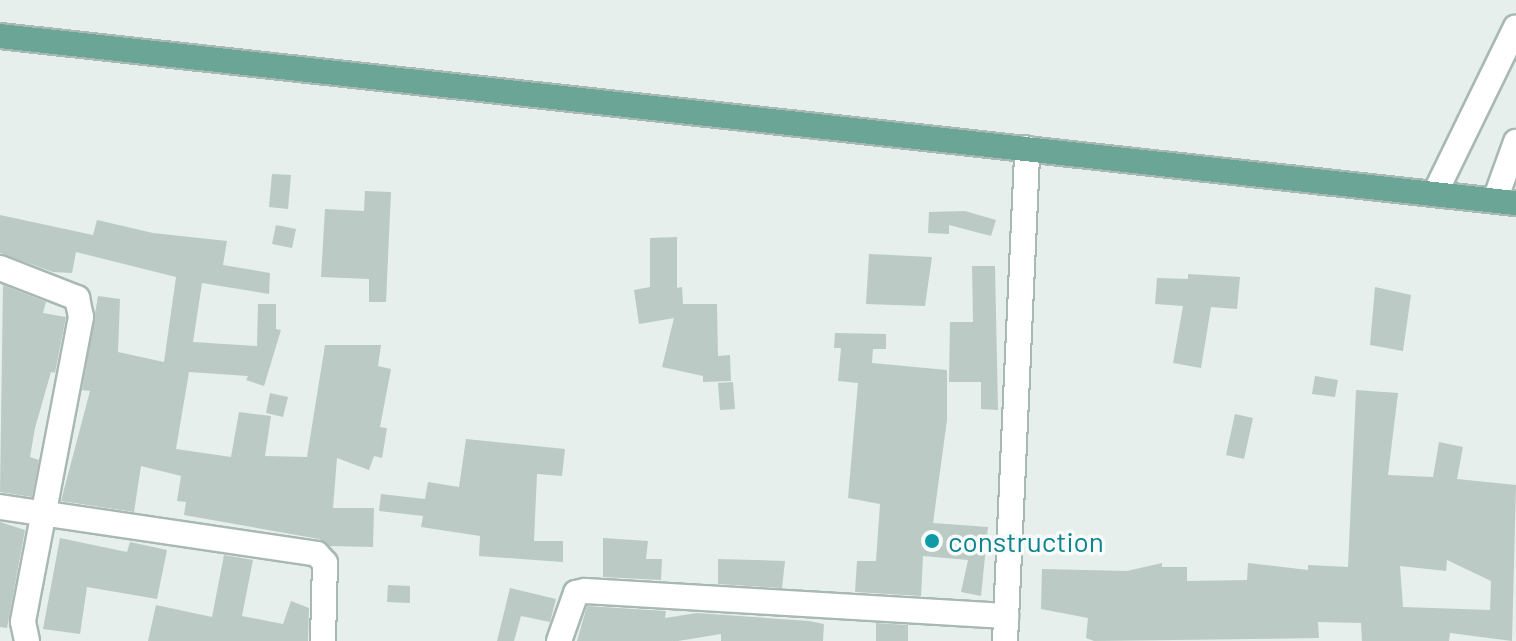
<!DOCTYPE html>
<style>
body{margin:0}
#map{position:relative;width:1516px;height:641px;overflow:hidden;background:#e6efeb;font-family:Barlow,sans-serif}
div>[style]{position:absolute}
[style*='--x']{left:calc(var(--x)*1px);top:calc(var(--y)*1px);width:calc(var(--w)*1px);rotate:calc(var(--a)*1deg)}
.building>*{inset:0;background:#bbcac4}
.roads{filter:drop-shadow(2px 0 #a8b8b2) drop-shadow(-2px 0 #a8b8b2) drop-shadow(0 2px #a8b8b2) drop-shadow(0 -2px #a8b8b2)}
.minor>*{height:24px;margin:-12px;padding:0 12px;transform-origin:12px;border-radius:12px;background:#fff}
.major>*{height:24px;margin:-12px;padding:0 12px;transform-origin:12px;border-radius:12px;background:#6aa596}
.dots>*{width:22px;height:22px;translate:-50% -50%;box-sizing:border-box;border:4px solid #f7fbf9;border-radius:50%}
span{translate:-50% -50%;white-space:nowrap;text-align:center;line-height:1.15;-webkit-text-stroke:7px #f7fbf9;paint-order:stroke}
.culture-label{font-size:28px;color:#0d838f}
.left{translate:0 -50%;text-align:left}
</style>
<div id="map">
<div class="building">
<div style="clip-path:polygon(272px 174px,291px 175px,288px 209px,269px 207px)"></div>
<div style="clip-path:polygon(365px 191px,391px 192px,386px 302px,369px 302px,369px 279px,321px 277px,325px 209px,364px 211px)"></div>
<div style="clip-path:polygon(965px 211px,996px 220px,991px 236px,949px 225px,949px 234px,928px 233px,929px 212px)"></div>
<div style="clip-path:polygon(0 215px,93px 235px,97px 220px,153px 233px,227px 241px,223px 265px,270px 273px,269px 294px,202px 283px,193px 342px,257px 346px,258px 304px,276px 304px,276px 329px,281px 330px,264px 386px,246px 380px,248px 376px,189px 372px,176px 449px,231px 457px,239px 412px,271px 416px,265px 456px,307px 457px,325px 345px,381px 345px,378px 366px,391px 369px,380px 427px,387px 428px,382px 458px,374px 456px,369px 470px,337px 458px,333px 508px,374px 508px,373px 547px,330px 546px,319px 539px,184px 515px,186px 502px,177px 501px,181px 476px,141px 466px,134px 512px,61px 501px,90px 391px,82px 390px,98px 296px,120px 299px,118px 352px,164px 362px,176px 277px,76px 252px,72px 273px,53px 272px,0 253px)"></div>
<div style="clip-path:polygon(276px 225px,296px 229px,292px 248px,272px 244px)"></div>
<div style="clip-path:polygon(677px 237px,677px 288px,682px 287px,683px 304px,717px 304px,718px 356px,730px 355px,731px 381px,703px 382px,703px 376px,662px 367px,674px 318px,639px 324px,634px 290px,650px 287px,650px 238px)"></div>
<div style="clip-path:polygon(869px 254px,932px 257px,925px 306px,866px 304px)"></div>
<div style="clip-path:polygon(972px 266px,995px 266px,998px 410px,981px 409px,981px 382px,949px 382px,950px 322px,973px 322px)"></div>
<div style="clip-path:polygon(1188px 274px,1240px 277px,1237px 309px,1211px 307px,1201px 368px,1173px 363px,1183px 306px,1155px 304px,1157px 278px,1188px 279px)"></div>
<div style="clip-path:polygon(3px 285px,46px 302px,43px 313px,66px 317px,55px 373px,51px 372px,35px 428px,30px 457px,39px 460px,32px 497px,0 492px)"></div>
<div style="clip-path:polygon(1375px 287px,1411px 295px,1403px 351px,1370px 345px)"></div>
<div style="clip-path:polygon(835px 333px,886px 334px,886px 349px,873px 349px,872px 363px,947px 370px,947px 420px,933px 523px,988px 527px,981px 596px,961px 592px,968px 560px,923px 556px,921px 596px,855px 592px,857px 561px,876px 561px,880px 504px,848px 498px,858px 383px,838px 381px,841px 348px,834px 348px)"></div>
<div style="clip-path:polygon(1315px 376px,1338px 380px,1335px 397px,1312px 394px)"></div>
<div style="clip-path:polygon(733px 382px,735px 409px,720px 410px,718px 383px)"></div>
<div style="clip-path:polygon(evenodd,1356px 390px,1398px 393px,1388px 475px,1433px 477px,1439px 442px,1463px 447px,1457px 479px,1516px 485px,1512px 641px,1450px 633px,1449px 641px,1362px 641px,1361px 623px,1318px 622px,1319px 638px,1094px 641px,1086px 638px,1088px 618px,1041px 609px,1042px 569px,1127px 571px,1162px 563px,1162px 567px,1187px 567px,1187px 581px,1247px 580px,1248px 563px,1308px 570px,1308px 565px,1348px 567px,1356px 390px,1447px 560px,1491px 581px,1490px 610px,1403px 607px,1400px 566px,1446px 571px,1447px 560px)"></div>
<div style="clip-path:polygon(270px 393px,288px 397px,283px 417px,266px 413px)"></div>
<div style="clip-path:polygon(1235px 414px,1253px 418px,1244px 459px,1226px 455px)"></div>
<div style="clip-path:polygon(466px 439px,565px 449px,562px 476px,537px 474px,534px 541px,563px 541px,563px 562px,479px 556px,480px 536px,421px 527px,423px 516px,379px 511px,381px 494px,425px 499px,428px 482px,459px 487px)"></div>
<div style="clip-path:polygon(0 522px,25px 530px,7px 628px,0 627px)"></div>
<div style="clip-path:polygon(60px 538px,127px 552px,130px 542px,167px 550px,157px 599px,87px 587px,80px 634px,43px 629px)"></div>
<div style="clip-path:polygon(603px 538px,648px 541px,646px 559px,662px 559px,661px 580px,603px 577px)"></div>
<div style="clip-path:polygon(224px 555px,253px 560px,242px 616px,283px 624px,291px 601px,309px 608px,308px 641px,148px 641px,156px 605px,212px 617px)"></div>
<div style="clip-path:polygon(718px 559px,785px 561px,782px 588px,718px 584px)"></div>
<div style="clip-path:polygon(388px 585px,410px 586px,410px 603px,387px 602px)"></div>
<div style="clip-path:polygon(510px 588px,556px 599px,550px 622px,521px 616px,514px 641px,497px 641px)"></div>
<div style="clip-path:polygon(587px 606px,666px 611px,665px 618px,697px 613px,809px 621px,824px 624px,823px 641px,721px 641px,721px 634px,678px 641px,577px 641px)"></div>
<div style="clip-path:polygon(876px 623px,908px 625px,908px 641px,876px 641px)"></div>
</div>
<div class="roads">
<div class="minor">
<div style="--x:1436;--y:191;--w:182;--a:-64"></div>
<div style="--x:1495;--y:200;--w:62;--a:-70.1"></div>
<div style="--x:0;--y:268;--w:83;--a:21.3"></div>
<div style="--x:77;--y:298;--w:19;--a:78"></div>
<div style="--x:81;--y:317;--w:310;--a:100.8"></div>
<div style="--x:23;--y:622;--w:19;--a:78"></div>
<div style="--x:0;--y:507;--w:320;--a:8.4"></div>
<div style="--x:317;--y:554;--w:12;--a:48"></div>
<div style="--x:325;--y:563;--w:78;--a:91.5"></div>
<div style="--x:559;--y:641;--w:51;--a:-70.5"></div>
<div style="--x:576;--y:593;--w:9;--a:-13"></div>
<div style="--x:585;--y:591;--w:422;--a:3.4"></div>
<div style="--x:1005;--y:641;--w:493;--a:-87.4"></div>
</div>
<div class="major">
<div style="--x:0;--y:36;--w:1525;--a:6.29"></div>
</div>
</div>
<div class="dots">
<div style="left:932px;top:541px;background:#0f9aa8"></div>
</div>
<div class="culture-label">
<span class="left" style="left:948px;top:541px">construction</span>
</div>
</div>
